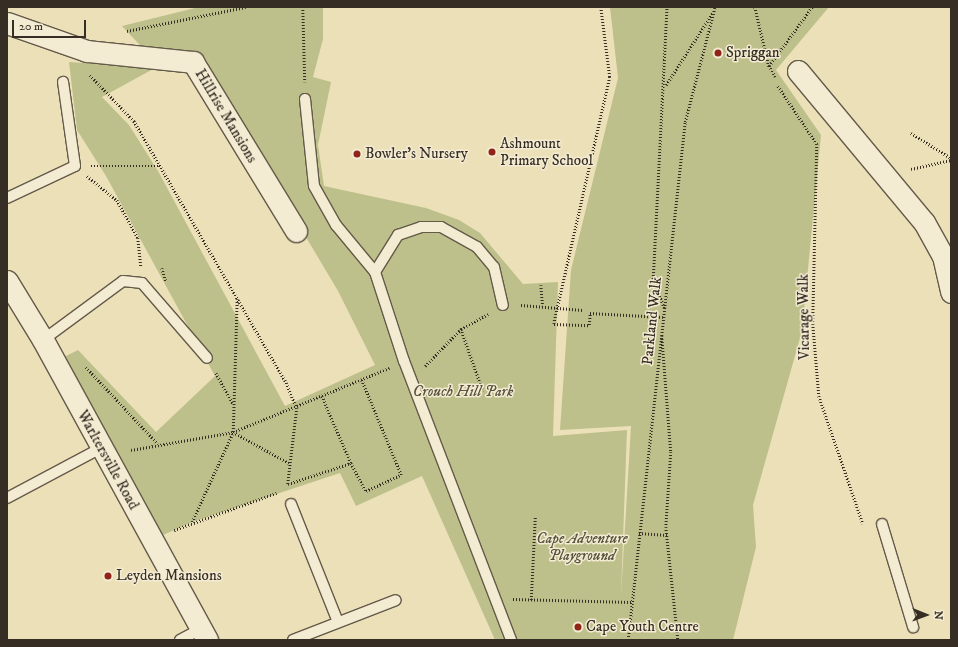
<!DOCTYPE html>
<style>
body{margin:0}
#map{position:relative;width:958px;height:647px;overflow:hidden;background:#ece0b9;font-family:"IM FELL DW Pica",serif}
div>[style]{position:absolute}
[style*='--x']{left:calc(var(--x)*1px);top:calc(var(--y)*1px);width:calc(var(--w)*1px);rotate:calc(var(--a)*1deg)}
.green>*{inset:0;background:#bec08b}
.path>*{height:2.5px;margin-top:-1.25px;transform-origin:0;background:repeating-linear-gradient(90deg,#362d24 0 1px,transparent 0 3px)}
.roads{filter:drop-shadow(1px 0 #645a49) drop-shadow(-1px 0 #645a49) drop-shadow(0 1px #645a49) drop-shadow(0 -1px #645a49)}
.service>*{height:10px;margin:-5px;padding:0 5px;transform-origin:5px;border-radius:5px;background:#f3ebd2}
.minor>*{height:21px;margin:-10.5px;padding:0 10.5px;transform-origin:10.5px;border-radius:10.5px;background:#f3ebd2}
.dots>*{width:11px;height:11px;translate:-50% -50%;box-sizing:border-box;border:2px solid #f3ebd2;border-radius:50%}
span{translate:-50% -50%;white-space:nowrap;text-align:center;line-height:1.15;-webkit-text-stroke:3px #f3ebd2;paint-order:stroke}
.poi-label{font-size:15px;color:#362d24}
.left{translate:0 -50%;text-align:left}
.street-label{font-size:15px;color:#362d24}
.park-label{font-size:15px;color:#58523e;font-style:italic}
.frame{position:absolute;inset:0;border:8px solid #362d24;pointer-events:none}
.north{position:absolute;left:906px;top:595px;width:40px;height:40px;-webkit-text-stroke:3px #f3ebd2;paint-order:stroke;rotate:91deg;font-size:11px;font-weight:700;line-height:16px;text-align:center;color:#362d24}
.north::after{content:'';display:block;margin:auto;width:14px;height:18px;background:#362d24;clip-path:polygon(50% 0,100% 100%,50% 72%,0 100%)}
.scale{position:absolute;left:12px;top:20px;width:74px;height:18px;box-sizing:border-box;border:2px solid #362d24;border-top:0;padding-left:5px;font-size:12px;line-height:14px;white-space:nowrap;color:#362d24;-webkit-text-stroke:3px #f3ebd2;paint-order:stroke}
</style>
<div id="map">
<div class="green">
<div style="clip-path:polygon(199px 7px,323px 7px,323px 39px,313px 77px,331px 82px,318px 145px,324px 186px,426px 208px,459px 220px,480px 233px,523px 284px,558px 282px,553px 436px,627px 430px,621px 595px,631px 426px,560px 430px,571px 270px,618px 78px,610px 7px,829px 7px,776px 70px,821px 135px,802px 331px,753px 505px,756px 547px,733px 640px,495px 640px,422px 476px,356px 506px,340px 473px,192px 522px,152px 540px,62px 358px,78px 350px,156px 432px,215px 376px,106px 176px,77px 130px,69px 62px,155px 68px,102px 97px,129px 125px,158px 171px,285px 406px,375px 365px,338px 291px,199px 57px,150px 56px,122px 26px)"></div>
</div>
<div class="path">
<div style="--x:303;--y:7;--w:75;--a:88.5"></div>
<div style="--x:601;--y:7;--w:71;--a:82.7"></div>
<div style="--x:610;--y:77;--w:253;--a:102.8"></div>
<div style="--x:554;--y:324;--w:35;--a:2"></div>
<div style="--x:589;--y:325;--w:12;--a:-85"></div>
<div style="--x:590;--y:313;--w:73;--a:3.1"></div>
<div style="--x:755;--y:7;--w:61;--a:76.7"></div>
<div style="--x:127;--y:31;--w:121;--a:-11.4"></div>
<div style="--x:90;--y:75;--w:64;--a:46.3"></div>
<div style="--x:134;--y:121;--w:300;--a:59.8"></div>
<div style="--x:285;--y:380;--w:30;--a:67"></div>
<div style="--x:297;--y:408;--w:77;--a:96.8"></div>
<div style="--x:775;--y:77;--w:13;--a:-119"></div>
<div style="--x:769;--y:66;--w:73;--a:-53.9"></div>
<div style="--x:666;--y:85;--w:87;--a:-57.2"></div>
<div style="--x:778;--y:86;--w:70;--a:56.1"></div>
<div style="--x:817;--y:144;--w:180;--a:91.3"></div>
<div style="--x:813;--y:324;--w:72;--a:85.2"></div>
<div style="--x:819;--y:396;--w:135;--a:71"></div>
<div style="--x:911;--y:133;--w:47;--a:32"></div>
<div style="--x:91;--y:166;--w:69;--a:0"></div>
<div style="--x:911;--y:169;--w:41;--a:-12.7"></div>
<div style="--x:87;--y:176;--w:38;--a:39"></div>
<div style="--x:117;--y:200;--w:43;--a:61.1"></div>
<div style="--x:138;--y:238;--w:28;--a:84"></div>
<div style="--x:162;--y:268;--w:14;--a:73"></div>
<div style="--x:541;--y:285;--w:21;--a:85"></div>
<div style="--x:521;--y:305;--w:62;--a:4.6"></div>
<div style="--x:664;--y:308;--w:31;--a:-111"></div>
<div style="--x:653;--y:279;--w:272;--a:-87.1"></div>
<div style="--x:461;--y:329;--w:66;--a:70.5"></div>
<div style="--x:662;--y:336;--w:116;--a:85.6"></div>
<div style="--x:671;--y:452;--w:75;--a:93.8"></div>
<div style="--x:666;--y:527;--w:114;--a:83.9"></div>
<div style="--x:425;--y:366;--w:52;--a:-45.8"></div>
<div style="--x:461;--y:329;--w:31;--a:-29"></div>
<div style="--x:86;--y:367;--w:105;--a:46.9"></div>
<div style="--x:216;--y:373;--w:35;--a:61"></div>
<div style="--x:322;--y:396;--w:73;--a:66.6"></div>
<div style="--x:233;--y:432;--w:64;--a:29"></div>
<div style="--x:131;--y:450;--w:104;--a:-10"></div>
<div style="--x:233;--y:432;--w:169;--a:-22.3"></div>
<div style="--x:288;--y:484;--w:66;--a:-18.4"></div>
<div style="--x:351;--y:463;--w:32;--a:62"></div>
<div style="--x:366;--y:491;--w:38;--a:-25"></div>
<div style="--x:401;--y:475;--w:104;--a:-112.6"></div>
<div style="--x:192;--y:522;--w:99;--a:-65.5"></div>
<div style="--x:233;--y:432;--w:133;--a:-88.3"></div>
<div style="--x:174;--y:530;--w:109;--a:-19.9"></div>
<div style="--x:639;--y:533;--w:28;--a:4"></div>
<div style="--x:513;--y:599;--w:119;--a:1.4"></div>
<div style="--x:531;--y:600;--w:83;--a:-87.2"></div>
<div style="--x:628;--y:640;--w:521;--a:-83.72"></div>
<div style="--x:685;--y:122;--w:119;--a:-75.4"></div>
</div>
<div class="roads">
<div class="service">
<div style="--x:305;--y:99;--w:87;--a:84.1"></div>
<div style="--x:314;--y:186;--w:45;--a:60.6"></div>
<div style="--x:336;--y:225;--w:61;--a:50.3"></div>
<div style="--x:375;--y:272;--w:94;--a:72"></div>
<div style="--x:404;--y:361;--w:299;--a:69"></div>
<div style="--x:7;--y:198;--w:75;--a:-25.2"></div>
<div style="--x:75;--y:166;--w:85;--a:-98.1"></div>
<div style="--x:375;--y:272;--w:44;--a:-58.1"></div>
<div style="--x:398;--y:235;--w:24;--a:-19"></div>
<div style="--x:421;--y:227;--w:20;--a:0"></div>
<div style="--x:441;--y:227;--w:41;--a:29.1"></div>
<div style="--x:477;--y:247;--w:26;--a:50"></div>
<div style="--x:494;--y:267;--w:39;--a:77"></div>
<div style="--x:43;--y:340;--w:99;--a:-36.4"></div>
<div style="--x:123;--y:281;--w:19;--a:6"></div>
<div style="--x:142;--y:283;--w:99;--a:49.1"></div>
<div style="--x:7;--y:498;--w:106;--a:-28"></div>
<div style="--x:291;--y:504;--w:127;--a:68.3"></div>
<div style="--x:882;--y:524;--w:108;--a:73.2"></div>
<div style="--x:180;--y:640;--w:24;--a:-28"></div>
<div style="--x:293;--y:640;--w:110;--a:-21.2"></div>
</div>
<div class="minor">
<div style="--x:7;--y:23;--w:85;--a:19.3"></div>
<div style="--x:87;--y:51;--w:107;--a:5.9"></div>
<div style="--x:193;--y:62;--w:198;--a:58.6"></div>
<div style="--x:798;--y:71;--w:197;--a:50.2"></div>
<div style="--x:924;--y:222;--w:39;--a:61"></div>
<div style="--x:943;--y:256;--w:37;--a:77"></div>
<div style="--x:7;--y:281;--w:69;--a:58.6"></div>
<div style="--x:43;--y:340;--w:342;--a:61.3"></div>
</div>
</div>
<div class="dots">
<div style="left:718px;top:53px;background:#8f2418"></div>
<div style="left:492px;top:152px;background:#8f2418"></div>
<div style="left:357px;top:154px;background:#8f2418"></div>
<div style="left:108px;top:576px;background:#8f2418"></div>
<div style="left:578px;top:627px;background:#8f2418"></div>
</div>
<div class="poi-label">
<span class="left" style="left:726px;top:53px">Spriggan</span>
<span class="left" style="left:500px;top:152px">Ashmount<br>Primary School</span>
<span class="left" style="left:365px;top:154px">Bowler's Nursery</span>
<span class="left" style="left:116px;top:576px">Leyden Mansions</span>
<span class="left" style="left:586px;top:627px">Cape Youth Centre</span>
</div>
<div class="street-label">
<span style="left:226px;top:116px;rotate:59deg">Hillrise Mansions</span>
<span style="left:804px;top:317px;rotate:-91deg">Vicarage Walk</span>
<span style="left:652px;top:321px;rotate:-84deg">Parkland Walk</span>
<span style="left:108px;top:460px;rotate:61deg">Warltersville Road</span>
</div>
<div class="park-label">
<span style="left:463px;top:392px">Crouch Hill Park</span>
<span style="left:582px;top:547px">Cape Adventure<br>Playground</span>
</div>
<div class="frame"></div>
<div class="north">N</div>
<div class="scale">20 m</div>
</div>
